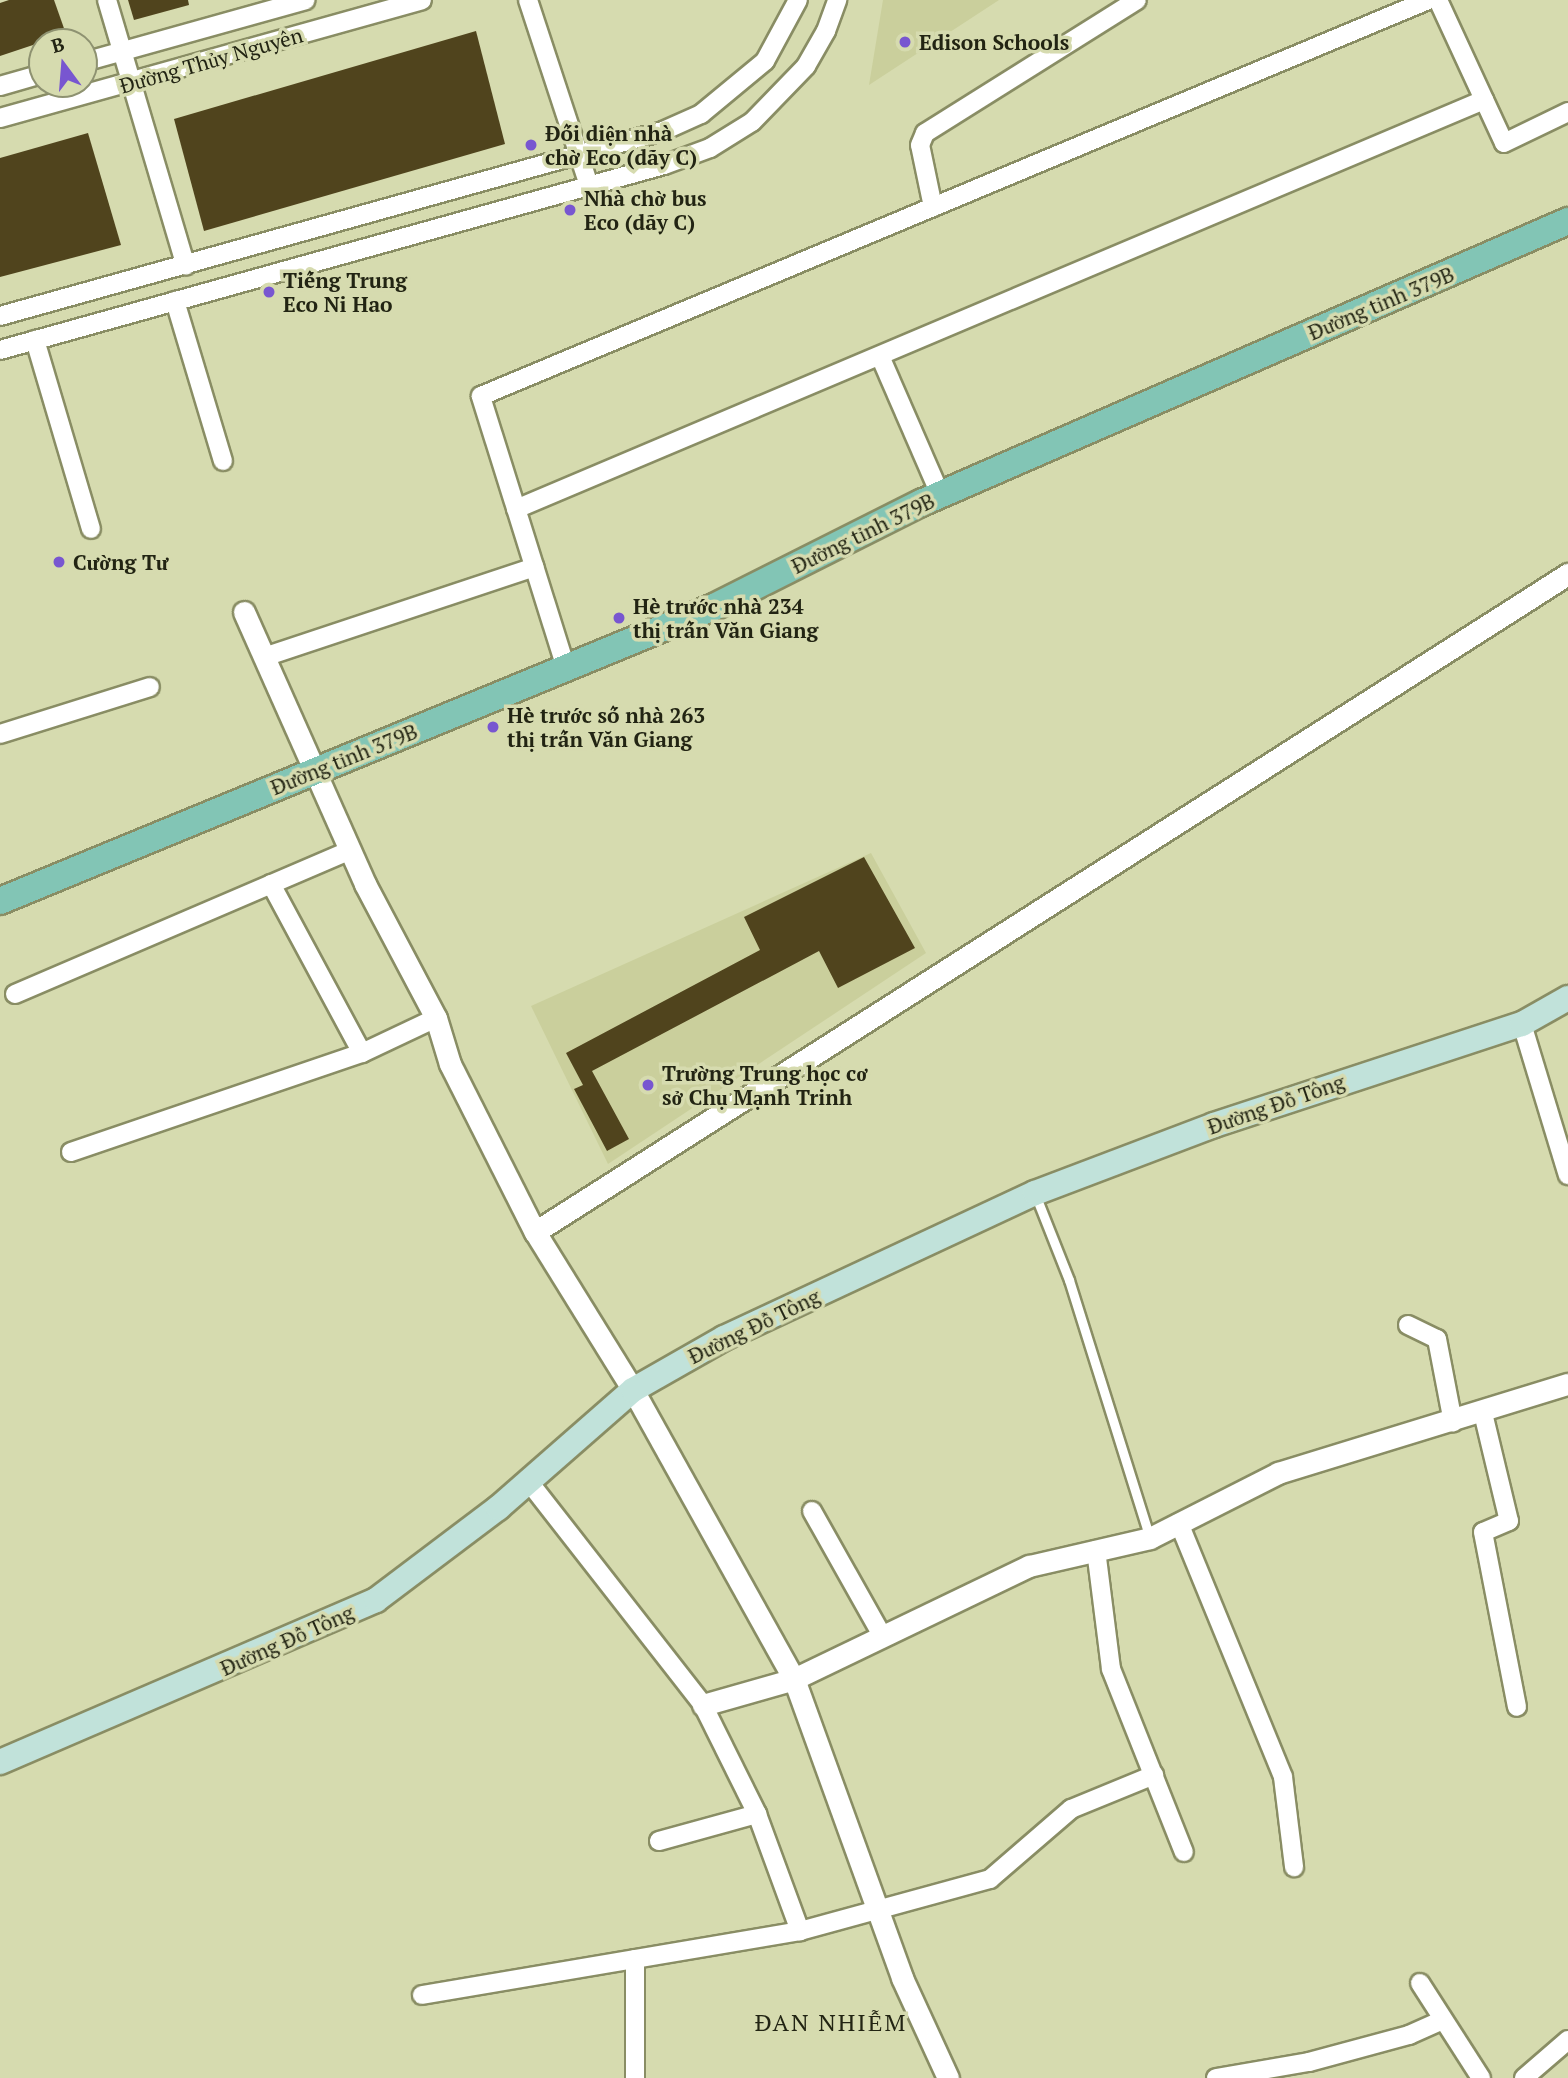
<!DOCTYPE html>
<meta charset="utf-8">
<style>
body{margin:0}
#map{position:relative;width:1568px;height:2078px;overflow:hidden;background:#d6dbaf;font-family:"PT Serif",serif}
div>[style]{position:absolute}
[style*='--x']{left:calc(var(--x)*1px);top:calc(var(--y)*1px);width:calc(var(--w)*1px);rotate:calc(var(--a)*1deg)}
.built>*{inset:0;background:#cacf9c}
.building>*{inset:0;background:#50441d}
.roads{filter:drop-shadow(2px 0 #898d64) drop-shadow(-2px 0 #898d64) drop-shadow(0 2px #898d64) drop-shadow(0 -2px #898d64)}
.service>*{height:9px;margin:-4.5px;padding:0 4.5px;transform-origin:4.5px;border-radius:4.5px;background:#fff}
.minor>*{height:18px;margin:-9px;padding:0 9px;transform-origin:9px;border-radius:9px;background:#fff}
.tertiary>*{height:21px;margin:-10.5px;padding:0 10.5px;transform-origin:10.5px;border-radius:10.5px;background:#fff}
.secondary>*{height:24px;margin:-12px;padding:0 12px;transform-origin:12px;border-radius:12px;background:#c1e2da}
.primary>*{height:26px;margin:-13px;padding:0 13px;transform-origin:13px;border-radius:13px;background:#82c5b5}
.dots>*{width:19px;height:19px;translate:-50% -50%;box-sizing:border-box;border:4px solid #d6dbaf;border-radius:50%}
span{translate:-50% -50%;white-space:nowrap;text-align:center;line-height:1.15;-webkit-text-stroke:7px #d6dbaf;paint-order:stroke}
.poi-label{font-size:21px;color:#222413;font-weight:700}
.left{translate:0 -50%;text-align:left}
.street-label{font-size:21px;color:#222413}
.quarter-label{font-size:24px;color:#222413;letter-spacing:2px}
.north{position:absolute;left:28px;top:28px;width:70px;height:70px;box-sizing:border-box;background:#d6dbaf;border:2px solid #8e9271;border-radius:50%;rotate:344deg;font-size:19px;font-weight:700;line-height:28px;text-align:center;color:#222413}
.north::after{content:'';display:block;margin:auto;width:24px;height:32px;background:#7856d0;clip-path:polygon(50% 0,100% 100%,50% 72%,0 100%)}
</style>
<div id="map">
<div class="built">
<div style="clip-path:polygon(883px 0,999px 0,869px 85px)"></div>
<div style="clip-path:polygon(871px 853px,926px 953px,608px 1164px,531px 1006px)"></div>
</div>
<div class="building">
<div style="clip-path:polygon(9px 0,54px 0,66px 34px,0 56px,0 3px)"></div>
<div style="clip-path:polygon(128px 0,188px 0,189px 5px,134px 20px)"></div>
<div style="clip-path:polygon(476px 31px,505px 144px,204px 231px,174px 119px)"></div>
<div style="clip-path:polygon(88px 133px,121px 245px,0 277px,0 158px)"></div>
<div style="clip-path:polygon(864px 857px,915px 948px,838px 988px,819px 951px,592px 1071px,629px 1139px,607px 1151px,574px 1089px,583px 1085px,566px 1053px,760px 950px,744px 917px)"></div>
</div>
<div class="roads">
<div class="service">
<div style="--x:1035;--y:1194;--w:92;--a:68.4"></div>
<div style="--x:1069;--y:1280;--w:270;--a:72.6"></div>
</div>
<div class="minor">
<div style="--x:107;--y:0;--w:277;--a:73.5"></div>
<div style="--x:528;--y:0;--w:196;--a:71.8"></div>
<div style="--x:1438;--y:0;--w:157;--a:65.2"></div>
<div style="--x:1504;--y:143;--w:71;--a:-25.8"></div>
<div style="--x:84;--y:62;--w:230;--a:-15.6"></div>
<div style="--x:0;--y:86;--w:44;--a:-15.9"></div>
<div style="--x:0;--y:118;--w:438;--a:-15.6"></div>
<div style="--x:933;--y:207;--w:63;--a:-101.8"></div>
<div style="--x:920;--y:145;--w:13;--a:-67"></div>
<div style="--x:925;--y:133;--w:250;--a:-32.1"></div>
<div style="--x:175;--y:301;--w:167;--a:73.3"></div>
<div style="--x:0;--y:316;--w:688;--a:-15.59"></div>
<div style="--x:663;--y:131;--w:42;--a:-24.1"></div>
<div style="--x:701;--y:114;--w:83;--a:-39.6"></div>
<div style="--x:765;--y:61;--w:69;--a:-61.6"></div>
<div style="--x:35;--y:340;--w:197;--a:73.5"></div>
<div style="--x:0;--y:350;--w:689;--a:-15.57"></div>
<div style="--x:664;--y:165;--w:49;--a:-20.3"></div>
<div style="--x:710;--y:148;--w:49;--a:-31.8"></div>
<div style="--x:752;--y:122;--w:78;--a:-46"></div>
<div style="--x:806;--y:66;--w:40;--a:-60.3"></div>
<div style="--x:826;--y:31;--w:33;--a:-70"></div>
<div style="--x:880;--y:356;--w:150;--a:66.5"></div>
<div style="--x:516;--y:509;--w:1051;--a:-22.91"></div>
<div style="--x:264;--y:657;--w:285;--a:-18.4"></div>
<div style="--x:566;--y:668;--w:285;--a:-107.4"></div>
<div style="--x:481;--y:396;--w:1026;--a:-22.69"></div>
<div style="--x:0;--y:734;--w:157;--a:-17.4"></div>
<div style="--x:271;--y:884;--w:192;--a:61.7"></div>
<div style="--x:15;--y:994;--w:366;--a:-23.2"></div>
<div style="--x:1522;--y:1024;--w:158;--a:73.1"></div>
<div style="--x:71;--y:1152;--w:307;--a:-18.8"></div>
<div style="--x:362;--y:1053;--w:82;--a:-25.3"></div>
<div style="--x:1408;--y:1325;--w:32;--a:26"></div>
<div style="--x:1437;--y:1339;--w:85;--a:79.1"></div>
<div style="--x:1483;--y:1413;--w:111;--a:76.5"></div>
<div style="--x:1509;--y:1521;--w:28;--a:157"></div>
<div style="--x:1483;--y:1532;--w:178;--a:79"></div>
<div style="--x:529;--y:1482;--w:283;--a:52"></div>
<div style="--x:703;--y:1705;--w:122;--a:63.6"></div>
<div style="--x:757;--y:1814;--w:125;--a:69.8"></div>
<div style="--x:812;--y:1511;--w:142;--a:60.6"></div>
<div style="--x:1179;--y:1523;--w:274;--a:67.7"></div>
<div style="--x:1283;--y:1777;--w:91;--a:83"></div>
<div style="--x:1096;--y:1550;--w:120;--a:82.8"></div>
<div style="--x:1111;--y:1669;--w:197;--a:68.3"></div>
<div style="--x:659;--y:1841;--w:102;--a:-15.4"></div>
<div style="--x:1420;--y:1983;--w:113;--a:57.3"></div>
<div style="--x:422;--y:1995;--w:383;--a:-9.6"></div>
<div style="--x:800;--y:1931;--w:197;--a:-15.3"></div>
<div style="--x:990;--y:1879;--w:107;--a:-40.8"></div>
<div style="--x:1071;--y:1809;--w:90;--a:-22.3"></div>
<div style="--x:635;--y:2078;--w:119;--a:-90"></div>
<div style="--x:1216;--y:2078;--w:94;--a:-9.8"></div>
<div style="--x:1309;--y:2062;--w:104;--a:-15.1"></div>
<div style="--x:1409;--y:2035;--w:35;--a:-24"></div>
<div style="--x:1524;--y:2078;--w:58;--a:-40.8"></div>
</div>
<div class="tertiary">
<div style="--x:244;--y:612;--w:298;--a:66"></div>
<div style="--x:365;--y:884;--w:152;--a:62.1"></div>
<div style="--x:436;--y:1018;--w:48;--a:73.1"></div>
<div style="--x:450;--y:1064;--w:188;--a:63.2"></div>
<div style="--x:535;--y:1232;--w:186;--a:58.2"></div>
<div style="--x:633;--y:1390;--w:331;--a:60.9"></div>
<div style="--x:794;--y:1679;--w:318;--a:70.1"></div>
<div style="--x:902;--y:1978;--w:110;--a:65.3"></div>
<div style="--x:535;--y:1232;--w:1225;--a:-32.5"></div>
<div style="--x:703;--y:1705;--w:95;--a:-15.9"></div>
<div style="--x:794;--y:1679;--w:261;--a:-25.7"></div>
<div style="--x:1029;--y:1566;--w:124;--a:-13"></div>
<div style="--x:1150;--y:1538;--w:144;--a:-26.9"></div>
<div style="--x:1278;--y:1473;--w:303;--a:-17.1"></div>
</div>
<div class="secondary">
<div style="--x:0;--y:1762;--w:409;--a:-23.3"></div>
<div style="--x:376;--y:1600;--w:153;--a:-37"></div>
<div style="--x:498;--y:1508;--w:179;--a:-41.2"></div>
<div style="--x:633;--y:1390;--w:105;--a:-29.7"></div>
<div style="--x:724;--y:1338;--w:343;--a:-25"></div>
<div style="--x:1035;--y:1193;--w:191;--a:-20.8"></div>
<div style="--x:1214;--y:1125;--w:324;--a:-18.2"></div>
<div style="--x:1522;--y:1024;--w:53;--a:-29.5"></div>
</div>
<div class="primary">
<div style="--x:0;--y:901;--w:772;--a:-22.38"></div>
<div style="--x:714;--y:607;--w:232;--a:-26.7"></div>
<div style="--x:921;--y:503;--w:706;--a:-23.55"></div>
</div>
</div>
<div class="dots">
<div style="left:905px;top:42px;background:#7856d0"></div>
<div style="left:531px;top:145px;background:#7856d0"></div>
<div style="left:570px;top:210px;background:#7856d0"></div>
<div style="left:269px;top:292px;background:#7856d0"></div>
<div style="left:59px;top:562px;background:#7856d0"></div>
<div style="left:619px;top:618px;background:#7856d0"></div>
<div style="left:493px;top:727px;background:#7856d0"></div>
<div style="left:648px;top:1085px;background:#7856d0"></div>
</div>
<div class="poi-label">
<span class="left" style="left:919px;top:42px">Edison Schools</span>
<span class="left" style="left:545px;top:145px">Đối diện nhà<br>chờ Eco (dãy C)</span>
<span class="left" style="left:584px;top:210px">Nhà chờ bus<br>Eco (dãy C)</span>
<span class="left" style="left:283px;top:292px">Tiếng Trung<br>Eco Ni Hao</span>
<span class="left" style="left:73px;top:562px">Cường Tư</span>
<span class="left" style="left:633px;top:618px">Hè trước nhà 234<br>thị trấn Văn Giang</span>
<span class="left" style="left:507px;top:727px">Hè trước số nhà 263<br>thị trấn Văn Giang</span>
<span class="left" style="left:662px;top:1085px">Trường Trung học cơ<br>sở Chụ Mạnh Trinh</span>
</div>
<div class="street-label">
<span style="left:211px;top:60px;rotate:-16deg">Đường Thủy Nguyên</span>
<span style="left:1381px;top:303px;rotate:-23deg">Đường tỉnh 379B</span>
<span style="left:863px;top:533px;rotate:-26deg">Đường tỉnh 379B</span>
<span style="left:344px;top:759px;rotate:-22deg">Đường tỉnh 379B</span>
<span style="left:1276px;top:1104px;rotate:-19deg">Đường Đỗ Tông</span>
<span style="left:754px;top:1326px;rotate:-26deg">Đường Đỗ Tông</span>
<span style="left:287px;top:1640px;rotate:-24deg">Đường Đỗ Tông</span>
</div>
<div class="quarter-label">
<span style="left:831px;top:2023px">ĐAN NHIỄM</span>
</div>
<div class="north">B</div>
</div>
